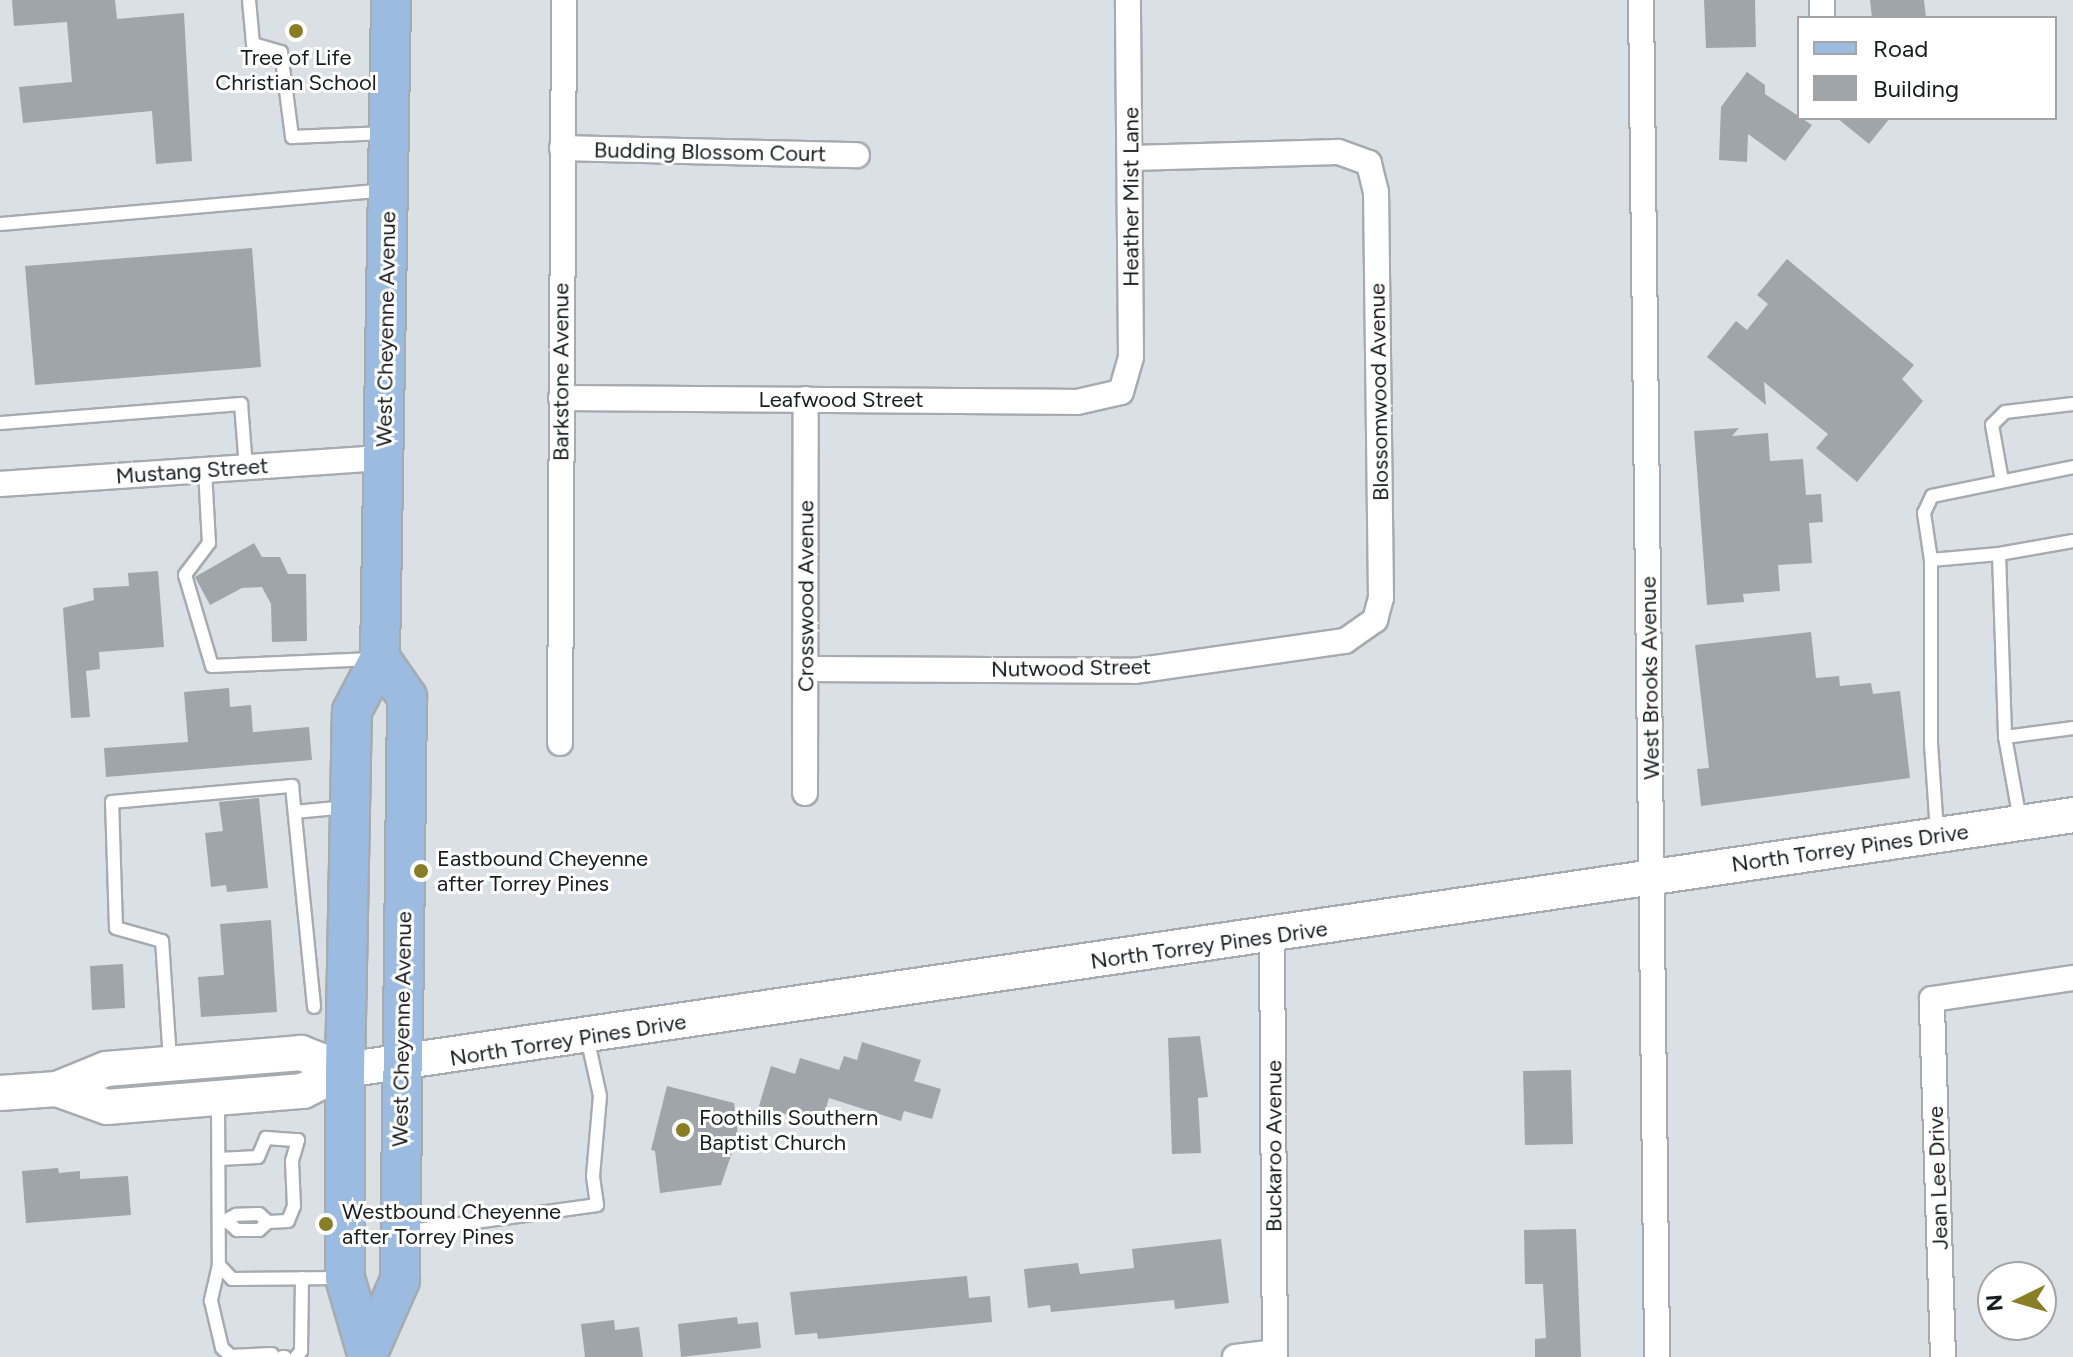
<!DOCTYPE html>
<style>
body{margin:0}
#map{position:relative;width:2073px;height:1357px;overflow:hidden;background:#dbe0e5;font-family:Figtree,sans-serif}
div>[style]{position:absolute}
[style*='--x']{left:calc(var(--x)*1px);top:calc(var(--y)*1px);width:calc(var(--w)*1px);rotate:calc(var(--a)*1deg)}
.building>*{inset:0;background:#a0a5aa}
.roads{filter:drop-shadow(2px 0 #a6abb0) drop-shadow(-2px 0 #a6abb0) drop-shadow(0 2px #a6abb0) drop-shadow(0 -2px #a6abb0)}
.service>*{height:12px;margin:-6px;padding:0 6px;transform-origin:6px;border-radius:6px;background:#fff}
.minor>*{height:24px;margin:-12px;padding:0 12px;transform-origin:12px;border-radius:12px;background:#fff}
.secondary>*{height:34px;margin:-17px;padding:0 17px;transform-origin:17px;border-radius:17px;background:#fff}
.primary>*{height:38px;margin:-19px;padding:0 19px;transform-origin:19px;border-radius:19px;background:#9bbce0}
.dots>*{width:22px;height:22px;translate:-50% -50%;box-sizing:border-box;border:4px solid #fff;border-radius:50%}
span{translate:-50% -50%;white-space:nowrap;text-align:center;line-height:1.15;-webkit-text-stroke:6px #fff;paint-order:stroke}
.poi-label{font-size:22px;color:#1a1c1e}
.left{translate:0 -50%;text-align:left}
.street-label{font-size:22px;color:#1a1c1e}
.legend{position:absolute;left:1797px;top:16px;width:260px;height:104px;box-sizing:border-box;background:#fff;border:2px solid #a3a4a5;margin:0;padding:10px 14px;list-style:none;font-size:24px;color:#1a1c1e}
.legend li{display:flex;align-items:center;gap:16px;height:40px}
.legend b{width:40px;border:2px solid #a3a4a5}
.north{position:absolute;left:1977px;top:1261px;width:80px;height:80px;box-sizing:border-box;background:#fff;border:2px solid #a3a4a5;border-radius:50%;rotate:265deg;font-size:22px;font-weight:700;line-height:32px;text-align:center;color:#1a1c1e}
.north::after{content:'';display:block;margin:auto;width:28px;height:36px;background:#8a7e24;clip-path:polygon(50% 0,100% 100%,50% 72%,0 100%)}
</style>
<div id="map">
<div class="building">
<div style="clip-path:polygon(12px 0,115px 0,117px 19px,184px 13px,192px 161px,156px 164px,152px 111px,23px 123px,19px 87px,72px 82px,67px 22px,14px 26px)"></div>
<div style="clip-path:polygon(1704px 0,1755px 0,1756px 47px,1706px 48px)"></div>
<div style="clip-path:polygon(1870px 0,1924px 0,1926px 18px,1872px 18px)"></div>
<div style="clip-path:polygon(1747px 72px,1765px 85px,1765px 94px,1812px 125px,1785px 161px,1748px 134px,1747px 162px,1719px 160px,1721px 107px)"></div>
<div style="clip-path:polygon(1837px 118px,1890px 118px,1869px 144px)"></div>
<div style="clip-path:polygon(252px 248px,261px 367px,35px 385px,25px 266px)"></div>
<div style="clip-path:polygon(1787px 259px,1914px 365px,1902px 379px,1923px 401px,1857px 482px,1816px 448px,1828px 434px,1764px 382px,1766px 405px,1707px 357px,1736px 321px,1747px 330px,1768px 304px,1757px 295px)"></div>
<div style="clip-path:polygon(1739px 428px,1732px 436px,1768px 433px,1770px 461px,1803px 459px,1806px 495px,1821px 494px,1823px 522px,1809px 523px,1812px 563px,1778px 565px,1780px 591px,1743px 594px,1744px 602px,1707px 605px,1694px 431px)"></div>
<div style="clip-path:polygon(254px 543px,262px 557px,280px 557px,288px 574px,306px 574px,307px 641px,272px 642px,271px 604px,262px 587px,242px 588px,210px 605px,195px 577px)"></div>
<div style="clip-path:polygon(158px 571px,164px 647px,99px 652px,100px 669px,86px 671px,90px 717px,71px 718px,63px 608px,94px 600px,93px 588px,129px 586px,128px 573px)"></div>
<div style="clip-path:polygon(1811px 632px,1816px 678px,1839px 676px,1840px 686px,1871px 683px,1873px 694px,1900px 691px,1910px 778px,1701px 806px,1697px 769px,1709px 768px,1695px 645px)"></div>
<div style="clip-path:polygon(229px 688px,230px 707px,251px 705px,253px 732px,309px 727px,312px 760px,106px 777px,104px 748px,188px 742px,184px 692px)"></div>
<div style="clip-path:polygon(259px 798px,268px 888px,227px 892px,226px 885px,211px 887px,205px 833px,223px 831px,219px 802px)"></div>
<div style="clip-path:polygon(271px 920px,277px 1012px,201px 1017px,198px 977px,224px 975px,220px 924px)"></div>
<div style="clip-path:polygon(123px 964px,125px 1008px,92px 1010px,90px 966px)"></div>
<div style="clip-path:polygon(1200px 1036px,1208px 1097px,1198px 1098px,1201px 1153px,1172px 1154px,1168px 1038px)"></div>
<div style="clip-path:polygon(862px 1042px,921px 1060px,914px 1081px,941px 1089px,932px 1119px,904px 1111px,901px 1121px,829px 1098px,821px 1125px,759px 1106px,771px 1066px,795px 1074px,800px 1058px,839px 1070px,844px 1056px,857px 1060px)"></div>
<div style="clip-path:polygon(1571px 1070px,1573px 1144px,1525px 1145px,1523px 1071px)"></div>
<div style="clip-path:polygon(667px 1086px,734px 1103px,738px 1135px,721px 1185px,660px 1193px,655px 1151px,651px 1150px)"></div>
<div style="clip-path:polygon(58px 1168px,59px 1173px,80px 1171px,80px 1179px,128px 1176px,131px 1215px,26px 1223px,22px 1171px)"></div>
<div style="clip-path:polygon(1576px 1229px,1581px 1357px,1535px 1357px,1535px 1339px,1546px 1338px,1543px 1284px,1525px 1284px,1524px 1230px)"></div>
<div style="clip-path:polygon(1221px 1239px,1229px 1303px,1175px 1309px,1174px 1300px,1051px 1312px,1050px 1305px,1028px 1308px,1024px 1269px,1078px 1263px,1080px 1274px,1134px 1268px,1132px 1249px)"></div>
<div style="clip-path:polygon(967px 1276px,969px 1298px,990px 1296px,992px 1322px,818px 1339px,817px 1333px,795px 1335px,790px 1292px)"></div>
<div style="clip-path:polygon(737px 1317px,738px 1324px,758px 1322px,761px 1348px,681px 1357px,678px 1324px)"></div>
<div style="clip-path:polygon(614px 1320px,615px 1330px,639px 1327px,643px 1357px,585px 1357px,581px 1324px)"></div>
</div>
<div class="roads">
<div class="service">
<div style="--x:249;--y:0;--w:44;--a:84.8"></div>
<div style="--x:253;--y:44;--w:29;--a:16"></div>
<div style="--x:281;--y:52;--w:86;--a:82.6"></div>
<div style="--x:292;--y:137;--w:94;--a:-2.4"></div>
<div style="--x:0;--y:224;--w:386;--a:-5"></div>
<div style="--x:0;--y:423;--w:242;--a:-4.5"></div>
<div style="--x:241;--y:404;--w:63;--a:85.5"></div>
<div style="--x:205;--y:470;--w:73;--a:86.9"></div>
<div style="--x:209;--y:543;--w:40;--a:127"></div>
<div style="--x:185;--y:575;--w:95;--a:73.5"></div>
<div style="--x:212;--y:666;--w:161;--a:-2.5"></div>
<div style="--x:2002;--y:481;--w:57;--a:-100.1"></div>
<div style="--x:1992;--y:425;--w:18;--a:-45"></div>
<div style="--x:2005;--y:412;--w:68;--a:-6.7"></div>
<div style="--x:1999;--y:554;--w:75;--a:-10"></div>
<div style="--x:1931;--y:560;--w:48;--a:-98.5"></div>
<div style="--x:1924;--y:513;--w:19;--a:-65"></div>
<div style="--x:1932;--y:496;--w:144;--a:-11.6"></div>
<div style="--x:295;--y:812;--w:52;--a:-5.5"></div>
<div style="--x:2020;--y:820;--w:84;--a:-100.2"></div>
<div style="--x:2005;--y:737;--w:69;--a:-7.5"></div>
<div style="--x:1937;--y:832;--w:89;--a:-93.9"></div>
<div style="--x:1931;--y:743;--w:183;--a:-90"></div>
<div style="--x:1931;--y:560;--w:68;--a:-5"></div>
<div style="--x:1999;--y:554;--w:183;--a:88.1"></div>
<div style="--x:170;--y:1060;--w:119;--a:-93.8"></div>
<div style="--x:162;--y:941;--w:48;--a:-164.2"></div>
<div style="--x:116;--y:928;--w:126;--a:-91.8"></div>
<div style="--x:112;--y:802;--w:181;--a:-5.1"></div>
<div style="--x:292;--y:786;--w:222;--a:84.3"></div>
<div style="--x:218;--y:1101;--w:164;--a:89.7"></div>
<div style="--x:219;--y:1265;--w:19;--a:47"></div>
<div style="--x:232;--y:1279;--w:107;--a:-0.5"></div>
<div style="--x:219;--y:1159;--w:39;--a:-3"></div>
<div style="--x:258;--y:1157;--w:21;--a:-67"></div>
<div style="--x:266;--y:1138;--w:32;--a:4"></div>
<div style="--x:298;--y:1140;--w:22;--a:106"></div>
<div style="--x:292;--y:1161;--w:45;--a:87.5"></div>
<div style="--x:294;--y:1206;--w:16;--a:112"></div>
<div style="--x:288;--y:1221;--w:20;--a:177"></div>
<div style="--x:268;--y:1222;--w:12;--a:-138"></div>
<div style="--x:259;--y:1214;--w:23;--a:178"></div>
<div style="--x:236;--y:1215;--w:18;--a:153"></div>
<div style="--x:229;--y:1223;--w:11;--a:41"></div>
<div style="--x:237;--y:1230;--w:22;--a:0"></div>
<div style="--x:259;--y:1230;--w:12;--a:-42"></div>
<div style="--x:403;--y:1232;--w:196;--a:-7.9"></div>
<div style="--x:597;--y:1205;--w:29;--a:-98"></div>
<div style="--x:593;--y:1176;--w:80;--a:-85"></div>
<div style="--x:600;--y:1096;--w:60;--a:-102.4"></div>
<div style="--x:219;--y:1265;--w:37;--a:103"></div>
<div style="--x:211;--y:1301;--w:48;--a:76.8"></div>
<div style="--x:222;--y:1348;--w:12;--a:42"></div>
<div style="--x:231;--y:1356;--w:41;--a:-2.8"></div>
<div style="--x:282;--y:1357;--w:3;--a:0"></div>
<div style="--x:296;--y:1357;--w:8;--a:-50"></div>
<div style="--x:301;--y:1351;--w:73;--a:-89.2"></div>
</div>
<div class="minor">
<div style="--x:1641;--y:0;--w:1357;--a:89.32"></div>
<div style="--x:1822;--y:0;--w:18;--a:90"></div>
<div style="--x:562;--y:148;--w:295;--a:1.4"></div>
<div style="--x:561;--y:398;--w:516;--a:0.44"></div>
<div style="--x:1077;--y:402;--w:45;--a:-12.8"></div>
<div style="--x:1121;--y:392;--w:36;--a:-74"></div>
<div style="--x:1131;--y:357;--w:357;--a:-90.5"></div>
<div style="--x:0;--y:484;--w:385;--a:-3.9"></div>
<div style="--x:806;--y:669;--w:328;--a:0.3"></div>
<div style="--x:1134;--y:671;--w:213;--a:-8.1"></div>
<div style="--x:1345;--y:641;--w:37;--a:-35"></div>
<div style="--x:1375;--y:620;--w:23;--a:-75"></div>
<div style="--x:1381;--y:598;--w:406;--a:-90.7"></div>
<div style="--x:1376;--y:192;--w:30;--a:-104"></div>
<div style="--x:1369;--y:163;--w:33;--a:-160"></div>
<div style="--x:1338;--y:152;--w:206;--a:178.3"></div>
<div style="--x:560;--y:743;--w:743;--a:-89.69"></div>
<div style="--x:805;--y:793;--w:394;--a:-89.9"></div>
<div style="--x:1272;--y:936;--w:421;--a:89.6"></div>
<div style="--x:1235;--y:1357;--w:40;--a:-7.1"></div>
<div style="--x:1943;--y:1357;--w:358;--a:-91.8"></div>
<div style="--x:1932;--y:999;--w:143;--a:-8.5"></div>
</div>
<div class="secondary">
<div style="--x:57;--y:1089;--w:53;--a:19.8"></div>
<div style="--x:107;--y:1107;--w:197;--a:-4.7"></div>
<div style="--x:303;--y:1091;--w:47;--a:-26.6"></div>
<div style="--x:345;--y:1070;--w:1747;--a:-8.39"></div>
<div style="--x:0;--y:1093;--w:57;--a:-4"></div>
<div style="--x:57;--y:1089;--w:53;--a:-22.2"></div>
<div style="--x:106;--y:1069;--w:196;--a:-4.7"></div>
<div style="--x:301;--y:1053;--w:47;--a:21.1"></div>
</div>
<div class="primary">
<div style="--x:368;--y:1353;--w:80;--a:-66.3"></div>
<div style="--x:400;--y:1280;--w:583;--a:-89.31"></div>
<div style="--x:407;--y:697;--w:47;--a:-124.7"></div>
<div style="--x:368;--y:1357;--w:82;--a:-106.2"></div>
<div style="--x:345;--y:1278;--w:208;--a:-90"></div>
<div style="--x:345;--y:1070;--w:359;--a:-88.9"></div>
<div style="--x:352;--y:711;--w:60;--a:-62.2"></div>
<div style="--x:380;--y:658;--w:658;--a:-89.04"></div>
</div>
</div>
<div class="dots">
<div style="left:296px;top:31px;background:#8a7e24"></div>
<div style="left:421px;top:871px;background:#8a7e24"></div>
<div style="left:683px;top:1130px;background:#8a7e24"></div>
<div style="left:326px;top:1224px;background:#8a7e24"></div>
</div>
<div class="poi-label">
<span style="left:296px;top:70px">Tree of Life<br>Christian School</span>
<span class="left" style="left:437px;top:871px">Eastbound Cheyenne<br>after Torrey Pines</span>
<span class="left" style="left:699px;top:1130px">Foothills Southern<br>Baptist Church</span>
<span class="left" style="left:342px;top:1224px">Westbound Cheyenne<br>after Torrey Pines</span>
</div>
<div class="street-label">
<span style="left:710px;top:152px;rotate:1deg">Budding Blossom Court</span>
<span style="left:1131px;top:197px;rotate:-90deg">Heather Mist Lane</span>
<span style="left:386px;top:329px;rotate:-89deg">West Cheyenne Avenue</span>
<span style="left:561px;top:372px;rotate:-90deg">Barkstone Avenue</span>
<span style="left:1379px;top:392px;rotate:-91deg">Blossomwood Avenue</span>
<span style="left:841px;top:400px">Leafwood Street</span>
<span style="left:192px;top:471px;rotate:-4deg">Mustang Street</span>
<span style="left:806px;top:596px;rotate:-90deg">Crosswood Avenue</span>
<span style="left:1071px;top:668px;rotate:-1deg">Nutwood Street</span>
<span style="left:1650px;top:678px;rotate:-91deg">West Brooks Avenue</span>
<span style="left:1850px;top:848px;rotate:-8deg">North Torrey Pines Drive</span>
<span style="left:1209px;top:945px;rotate:-8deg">North Torrey Pines Drive</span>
<span style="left:402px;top:1029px;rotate:-89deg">West Cheyenne Avenue</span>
<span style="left:568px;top:1040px;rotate:-9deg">North Torrey Pines Drive</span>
<span style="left:1274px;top:1146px;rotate:-90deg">Buckaroo Avenue</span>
<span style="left:1938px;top:1178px;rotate:-92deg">Jean Lee Drive</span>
</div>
<ul class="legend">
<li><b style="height:10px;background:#9bbce0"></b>Road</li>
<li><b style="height:22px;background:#a0a5aa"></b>Building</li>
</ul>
<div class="north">N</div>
</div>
